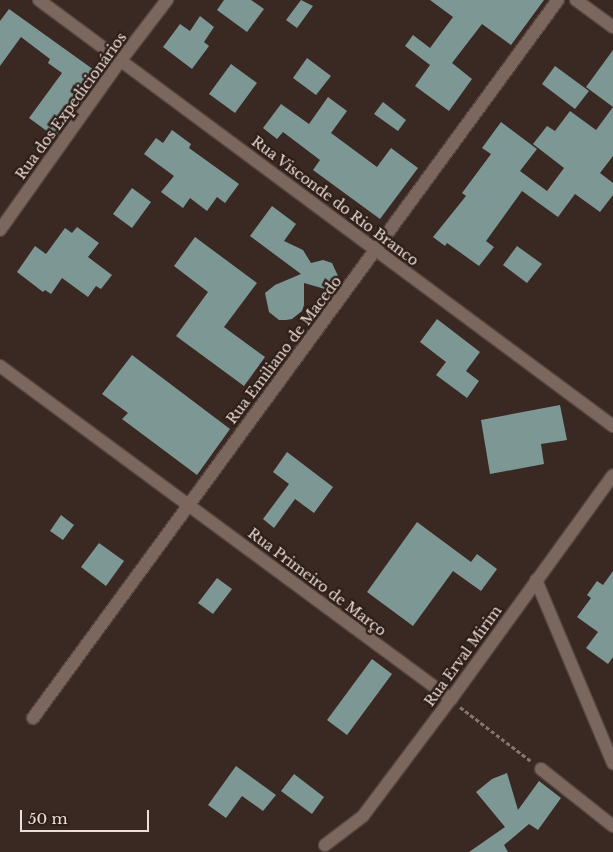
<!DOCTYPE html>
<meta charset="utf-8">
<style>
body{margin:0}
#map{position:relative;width:613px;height:852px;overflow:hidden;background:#3a2922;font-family:"Libre Baskerville",serif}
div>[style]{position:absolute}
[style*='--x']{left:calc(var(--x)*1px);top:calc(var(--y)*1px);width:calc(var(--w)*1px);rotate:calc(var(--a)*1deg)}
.building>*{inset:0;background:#7d9795}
.path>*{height:3px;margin-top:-1.5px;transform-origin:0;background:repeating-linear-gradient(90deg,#84756f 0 4px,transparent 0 6.5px)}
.roads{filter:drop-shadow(1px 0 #554641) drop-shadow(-1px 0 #554641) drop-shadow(0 1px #554641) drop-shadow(0 -1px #554641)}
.minor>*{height:12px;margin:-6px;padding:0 6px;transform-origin:6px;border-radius:6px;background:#7b675e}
span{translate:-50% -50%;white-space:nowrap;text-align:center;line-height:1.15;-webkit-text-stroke:5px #301f18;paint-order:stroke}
.street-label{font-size:14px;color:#e9ded9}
.scale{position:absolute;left:20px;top:810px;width:129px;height:22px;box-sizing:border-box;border:2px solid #e9ded9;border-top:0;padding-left:6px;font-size:15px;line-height:18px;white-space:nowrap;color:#e9ded9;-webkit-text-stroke:4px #301f18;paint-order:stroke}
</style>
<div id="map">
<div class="building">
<div style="clip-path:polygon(224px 0,251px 0,264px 9px,247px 32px,217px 10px)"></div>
<div style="clip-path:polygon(301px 0,313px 6px,297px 28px,286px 20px)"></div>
<div style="clip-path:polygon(430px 0,544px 0,511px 45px,482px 24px,452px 63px,472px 79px,449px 111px,415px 86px,430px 65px,405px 46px,413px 35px,430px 48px,453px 17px)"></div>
<div style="clip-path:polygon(9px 9px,101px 75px,55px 137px,29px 118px,62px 73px,48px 63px,50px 59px,21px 37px,0 66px,0 21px)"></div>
<div style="clip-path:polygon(200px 16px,214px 27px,204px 42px,209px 46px,192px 69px,163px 47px,180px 24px,190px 31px)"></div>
<div style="clip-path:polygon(613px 50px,613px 156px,600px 173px,613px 183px,613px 195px,600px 212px,575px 194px,558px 217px,522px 191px,486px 241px,494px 247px,479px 266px,447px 243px,445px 246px,433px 237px,466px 196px,462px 193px,491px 154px,482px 148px,501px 122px,537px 149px,520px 171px,547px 191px,564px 168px,533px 144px,547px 126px,555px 131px,570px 111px,596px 130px,613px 107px,586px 87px)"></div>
<div style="clip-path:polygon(307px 58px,331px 76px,316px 95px,293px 78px)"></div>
<div style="clip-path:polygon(231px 64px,257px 83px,235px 113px,209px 94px)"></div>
<div style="clip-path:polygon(555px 66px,589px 91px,575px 109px,542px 84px)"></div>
<div style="clip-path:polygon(328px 97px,347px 111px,331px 133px,377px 167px,391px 148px,418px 168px,380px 219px,313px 170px,320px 160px,283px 132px,277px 139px,263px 128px,281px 104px,309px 124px)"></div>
<div style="clip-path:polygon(383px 102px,406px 120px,398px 131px,374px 114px)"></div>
<div style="clip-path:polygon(172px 130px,191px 144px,189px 148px,239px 184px,225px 203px,217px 197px,207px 211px,190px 198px,183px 208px,161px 192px,174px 176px,144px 154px,156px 138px,163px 143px)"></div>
<div style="clip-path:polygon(132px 188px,151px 202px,132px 228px,113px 214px)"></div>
<div style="clip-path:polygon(272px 206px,296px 224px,284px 241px,303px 250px,311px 263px,323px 260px,332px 263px,338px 276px,334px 285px,325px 289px,304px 283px,304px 305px,302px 311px,292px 319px,286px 320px,279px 320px,269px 312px,265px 293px,275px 285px,301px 274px,250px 236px)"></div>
<div style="clip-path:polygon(77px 227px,99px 243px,88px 257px,112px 275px,101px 289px,96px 286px,88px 297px,62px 278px,51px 294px,45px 290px,43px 292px,17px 272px,35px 246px,46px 254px,65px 228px,72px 233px)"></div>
<div style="clip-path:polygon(195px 237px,257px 283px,224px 327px,265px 357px,244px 386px,176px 336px,208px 292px,174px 266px)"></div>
<div style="clip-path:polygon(517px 246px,542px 264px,527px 283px,503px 265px)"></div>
<div style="clip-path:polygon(437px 319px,480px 352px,466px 371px,479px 381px,467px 398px,436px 375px,446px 362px,420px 342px)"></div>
<div style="clip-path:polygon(132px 355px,230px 429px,197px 475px,122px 419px,128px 413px,102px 394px)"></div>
<div style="clip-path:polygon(560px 405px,567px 440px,541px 444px,544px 464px,490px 474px,481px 420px)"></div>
<div style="clip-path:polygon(287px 452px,333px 487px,314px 513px,295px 499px,274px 528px,263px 519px,289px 484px,273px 472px)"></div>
<div style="clip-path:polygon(61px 515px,74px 525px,63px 540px,50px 531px)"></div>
<div style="clip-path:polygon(417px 522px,471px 562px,477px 554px,497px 569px,481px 591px,453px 571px,413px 626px,367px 592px)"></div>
<div style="clip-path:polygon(99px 543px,124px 561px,106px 586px,81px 567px)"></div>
<div style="clip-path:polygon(613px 571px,613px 657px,608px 664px,586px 648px,598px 632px,577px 617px,591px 598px,587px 595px,597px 581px,603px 585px)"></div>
<div style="clip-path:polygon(217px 578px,232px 589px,213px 614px,198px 603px)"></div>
<div style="clip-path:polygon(372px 659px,392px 674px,347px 735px,327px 720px)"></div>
<div style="clip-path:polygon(236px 766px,276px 795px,263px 811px,242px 796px,226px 818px,208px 805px)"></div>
<div style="clip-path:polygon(507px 773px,518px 810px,539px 781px,561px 798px,538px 830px,529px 824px,504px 845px,508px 852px,469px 852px,505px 827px,476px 792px,492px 779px)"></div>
<div style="clip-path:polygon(294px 774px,324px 797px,312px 814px,281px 791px)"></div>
</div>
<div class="path">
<div style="--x:460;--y:707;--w:89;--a:37.3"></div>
</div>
<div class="roads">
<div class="minor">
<div style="--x:39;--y:0;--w:715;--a:36.58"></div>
<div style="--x:576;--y:0;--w:46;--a:36.1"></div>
<div style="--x:0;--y:230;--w:209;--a:-54.6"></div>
<div style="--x:121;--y:60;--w:76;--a:-52.5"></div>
<div style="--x:0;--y:366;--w:561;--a:36.44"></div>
<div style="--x:536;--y:580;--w:199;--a:67.2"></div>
<div style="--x:33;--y:718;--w:889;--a:-53.83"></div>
<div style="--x:541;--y:769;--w:92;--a:38.4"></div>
<div style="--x:325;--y:845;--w:48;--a:-37.3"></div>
<div style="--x:363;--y:816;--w:146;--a:-53.1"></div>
<div style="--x:451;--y:699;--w:276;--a:-54.1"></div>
</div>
</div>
<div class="street-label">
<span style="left:71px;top:106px;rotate:-54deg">Rua dos Expedicionários</span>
<span style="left:335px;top:201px;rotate:37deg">Rua Visconde do Rio Branco</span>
<span style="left:284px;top:350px;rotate:-53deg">Rua Emiliano de Macedo</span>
<span style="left:317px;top:582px;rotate:37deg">Rua Primeiro de Março</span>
<span style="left:463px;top:656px;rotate:-54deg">Rua Erval Mirim</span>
</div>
<div class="scale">50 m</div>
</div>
